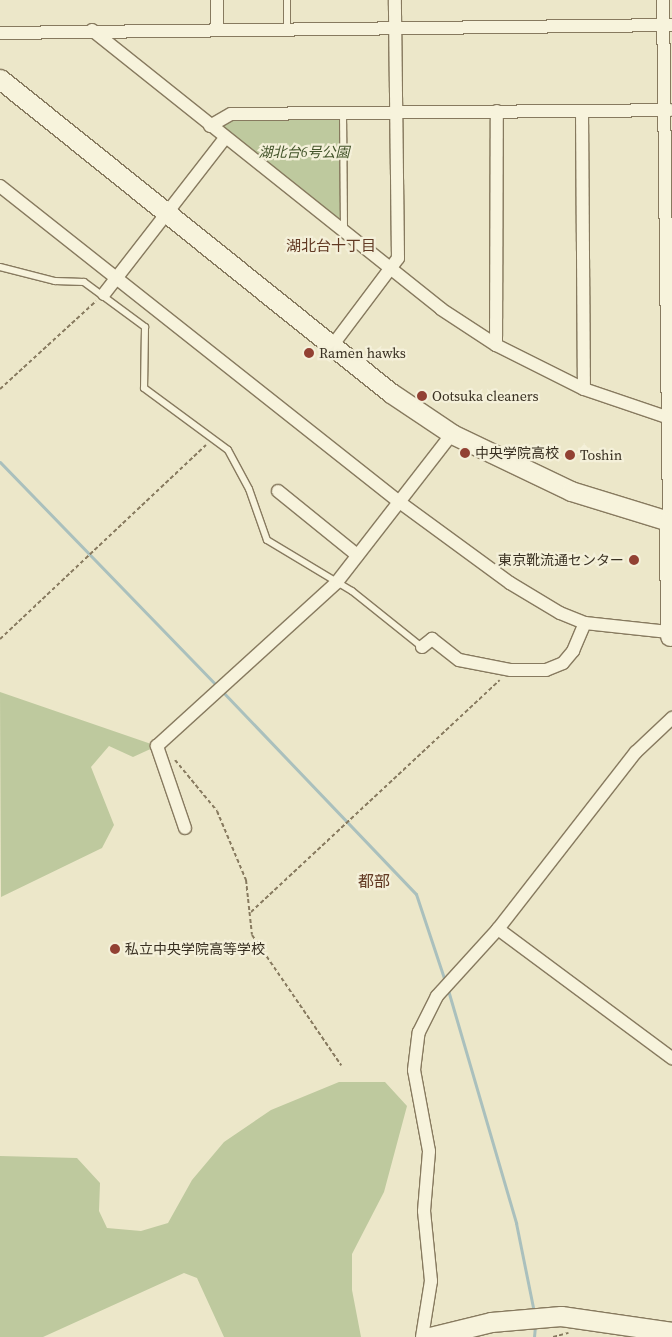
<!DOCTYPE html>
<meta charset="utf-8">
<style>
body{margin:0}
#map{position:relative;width:672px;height:1337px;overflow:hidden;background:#ece7c9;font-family:"Source Serif 4","Noto Sans JP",serif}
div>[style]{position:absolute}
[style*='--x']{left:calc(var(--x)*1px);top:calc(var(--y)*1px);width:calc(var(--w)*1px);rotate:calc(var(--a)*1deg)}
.green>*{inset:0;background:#bec99e}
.stream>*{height:3px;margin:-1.5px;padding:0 1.5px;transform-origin:1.5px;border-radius:1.5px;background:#aac0bd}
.path>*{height:2px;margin-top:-1px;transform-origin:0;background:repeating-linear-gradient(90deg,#877a5f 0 4px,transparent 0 6.5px)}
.roads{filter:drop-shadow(1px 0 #877a5f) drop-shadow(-1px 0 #877a5f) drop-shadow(0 1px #877a5f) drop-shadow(0 -1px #877a5f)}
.lane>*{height:6px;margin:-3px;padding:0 3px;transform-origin:3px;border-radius:3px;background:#f7f3dc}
.street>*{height:12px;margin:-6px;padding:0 6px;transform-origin:6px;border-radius:6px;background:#f7f3dc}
.secondary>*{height:19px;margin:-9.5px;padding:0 9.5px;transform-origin:9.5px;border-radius:9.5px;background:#f7f3dc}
.dots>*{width:14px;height:14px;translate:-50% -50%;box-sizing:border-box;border:2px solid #f4f0d9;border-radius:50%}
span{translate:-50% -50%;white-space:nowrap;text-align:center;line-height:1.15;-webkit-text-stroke:4.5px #f4f0d9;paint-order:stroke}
.park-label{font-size:14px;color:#43542a;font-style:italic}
.poi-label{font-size:14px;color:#393022}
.left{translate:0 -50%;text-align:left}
.right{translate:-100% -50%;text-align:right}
.neighbourhood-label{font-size:15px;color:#623a24}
.quarter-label{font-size:16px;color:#623a24}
</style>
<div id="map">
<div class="green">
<div style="clip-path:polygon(343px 112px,344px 234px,210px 126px,231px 114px)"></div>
<div style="clip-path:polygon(0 692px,157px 746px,133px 757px,109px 746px,91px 767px,114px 825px,102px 848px,1px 897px)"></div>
<div style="clip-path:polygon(339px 1082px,385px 1082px,407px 1106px,384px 1192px,352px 1254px,352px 1290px,361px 1337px,224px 1337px,197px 1278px,184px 1273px,43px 1337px,0 1337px,0 1156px,77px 1158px,100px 1183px,99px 1211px,107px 1228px,141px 1231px,168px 1223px,192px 1180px,224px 1142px,271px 1110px)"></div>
</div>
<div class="stream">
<div style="--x:0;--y:462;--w:312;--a:45.9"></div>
<div style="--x:221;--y:690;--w:282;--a:46.3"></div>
<div style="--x:416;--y:894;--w:92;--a:71.6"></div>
<div style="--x:448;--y:990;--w:243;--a:73.7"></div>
<div style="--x:516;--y:1223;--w:91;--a:78.6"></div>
<div style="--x:534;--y:1337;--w:12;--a:-85"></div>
</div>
<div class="path">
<div style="--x:0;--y:389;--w:130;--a:-42.5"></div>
<div style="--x:0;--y:639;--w:283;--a:-43.3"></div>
<div style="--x:175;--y:760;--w:66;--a:50.5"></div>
<div style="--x:217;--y:811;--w:75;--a:67.2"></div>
<div style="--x:246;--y:880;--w:55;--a:83.8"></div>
<div style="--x:252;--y:935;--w:158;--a:55.6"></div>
<div style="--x:251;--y:912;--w:340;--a:-43"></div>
<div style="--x:553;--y:1337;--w:16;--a:-15"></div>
</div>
<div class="roads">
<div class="lane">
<div style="--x:287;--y:0;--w:28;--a:90"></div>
<div style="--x:343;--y:112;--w:119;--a:89.5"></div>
<div style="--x:0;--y:267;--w:57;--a:14.3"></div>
<div style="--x:55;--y:281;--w:29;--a:2"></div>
<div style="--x:84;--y:282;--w:76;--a:36.4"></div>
<div style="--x:145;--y:327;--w:61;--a:90.9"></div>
<div style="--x:144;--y:388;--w:104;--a:36.4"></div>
<div style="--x:228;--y:450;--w:44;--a:61.7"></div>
<div style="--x:249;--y:489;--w:54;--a:70.6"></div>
<div style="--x:267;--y:540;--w:99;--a:31"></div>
<div style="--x:352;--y:591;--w:90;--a:38.7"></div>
</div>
<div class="street">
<div style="--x:217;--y:0;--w:29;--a:90"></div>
<div style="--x:663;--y:0;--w:521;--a:89.34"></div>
<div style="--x:92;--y:30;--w:447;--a:38.6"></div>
<div style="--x:441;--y:309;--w:66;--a:33.2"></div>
<div style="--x:496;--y:345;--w:98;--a:26.6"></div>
<div style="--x:584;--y:389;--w:93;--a:18.8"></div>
<div style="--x:0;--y:33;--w:672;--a:-0.68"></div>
<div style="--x:582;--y:111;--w:278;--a:89.6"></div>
<div style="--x:210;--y:126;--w:24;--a:-30"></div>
<div style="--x:231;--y:114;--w:439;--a:-0.5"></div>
<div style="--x:0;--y:186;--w:508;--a:38.36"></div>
<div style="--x:398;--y:501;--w:139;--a:36.2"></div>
<div style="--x:510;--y:583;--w:58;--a:31"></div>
<div style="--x:560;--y:613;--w:27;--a:22"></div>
<div style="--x:585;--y:623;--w:84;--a:6.1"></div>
<div style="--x:104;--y:294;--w:197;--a:-52.2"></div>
<div style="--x:496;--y:345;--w:234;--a:-89.8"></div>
<div style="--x:332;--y:346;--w:110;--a:-53.1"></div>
<div style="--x:398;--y:258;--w:258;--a:-90.7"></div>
<div style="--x:278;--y:491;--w:102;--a:39"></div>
<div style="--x:422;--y:647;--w:13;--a:-39"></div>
<div style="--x:432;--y:639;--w:34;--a:38"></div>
<div style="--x:459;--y:660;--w:53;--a:10.9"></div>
<div style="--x:511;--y:670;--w:35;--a:0"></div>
<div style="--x:546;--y:670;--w:18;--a:-22"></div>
<div style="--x:563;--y:663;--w:16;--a:-50"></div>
<div style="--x:573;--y:651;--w:30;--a:-67"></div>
<div style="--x:185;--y:828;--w:87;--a:-108.9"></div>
<div style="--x:157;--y:746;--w:244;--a:-42.3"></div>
<div style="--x:337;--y:582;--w:187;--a:-52.2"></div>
<div style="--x:498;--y:929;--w:217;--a:36.6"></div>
<div style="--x:422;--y:1337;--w:57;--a:-80.9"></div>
<div style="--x:431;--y:1281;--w:70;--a:-95.7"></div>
<div style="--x:424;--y:1211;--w:60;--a:-85.2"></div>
<div style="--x:429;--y:1151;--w:82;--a:-100.5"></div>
<div style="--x:414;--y:1070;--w:38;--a:-83"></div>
<div style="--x:419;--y:1032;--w:40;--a:-63.4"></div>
<div style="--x:437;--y:996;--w:91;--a:-47.7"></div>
<div style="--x:498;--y:929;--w:224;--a:-52.1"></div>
<div style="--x:636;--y:752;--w:50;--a:-43.4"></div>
</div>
<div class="secondary">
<div style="--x:0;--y:79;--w:501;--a:38.77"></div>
<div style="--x:391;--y:393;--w:73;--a:33.9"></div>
<div style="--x:452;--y:434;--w:132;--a:25.6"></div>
<div style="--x:571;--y:491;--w:106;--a:17.1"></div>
<div style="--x:669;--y:521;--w:115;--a:89.5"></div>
<div style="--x:430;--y:1337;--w:63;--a:-13.8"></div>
<div style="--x:491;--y:1322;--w:70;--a:-4.9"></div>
<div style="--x:561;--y:1316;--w:112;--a:8.2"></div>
</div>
</div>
<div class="dots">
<div style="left:309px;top:353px;background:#924133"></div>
<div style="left:422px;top:396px;background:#924133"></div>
<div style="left:465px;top:453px;background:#924133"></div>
<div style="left:570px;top:455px;background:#924133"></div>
<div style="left:634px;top:560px;background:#924133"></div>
<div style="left:115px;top:949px;background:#924133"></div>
</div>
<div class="park-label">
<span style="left:304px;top:152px">湖北台6号公園</span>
</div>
<div class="poi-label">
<span class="left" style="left:319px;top:353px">Ramen hawks</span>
<span class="left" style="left:432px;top:396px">Ootsuka cleaners</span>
<span class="left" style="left:475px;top:453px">中央学院高校</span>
<span class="left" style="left:580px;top:455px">Toshin</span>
<span class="right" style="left:624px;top:560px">東京靴流通センター</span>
<span class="left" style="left:125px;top:949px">私立中央学院高等学校</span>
</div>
<div class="neighbourhood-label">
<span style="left:331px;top:246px">湖北台十丁目</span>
</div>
<div class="quarter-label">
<span style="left:374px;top:881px">都部</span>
</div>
</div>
